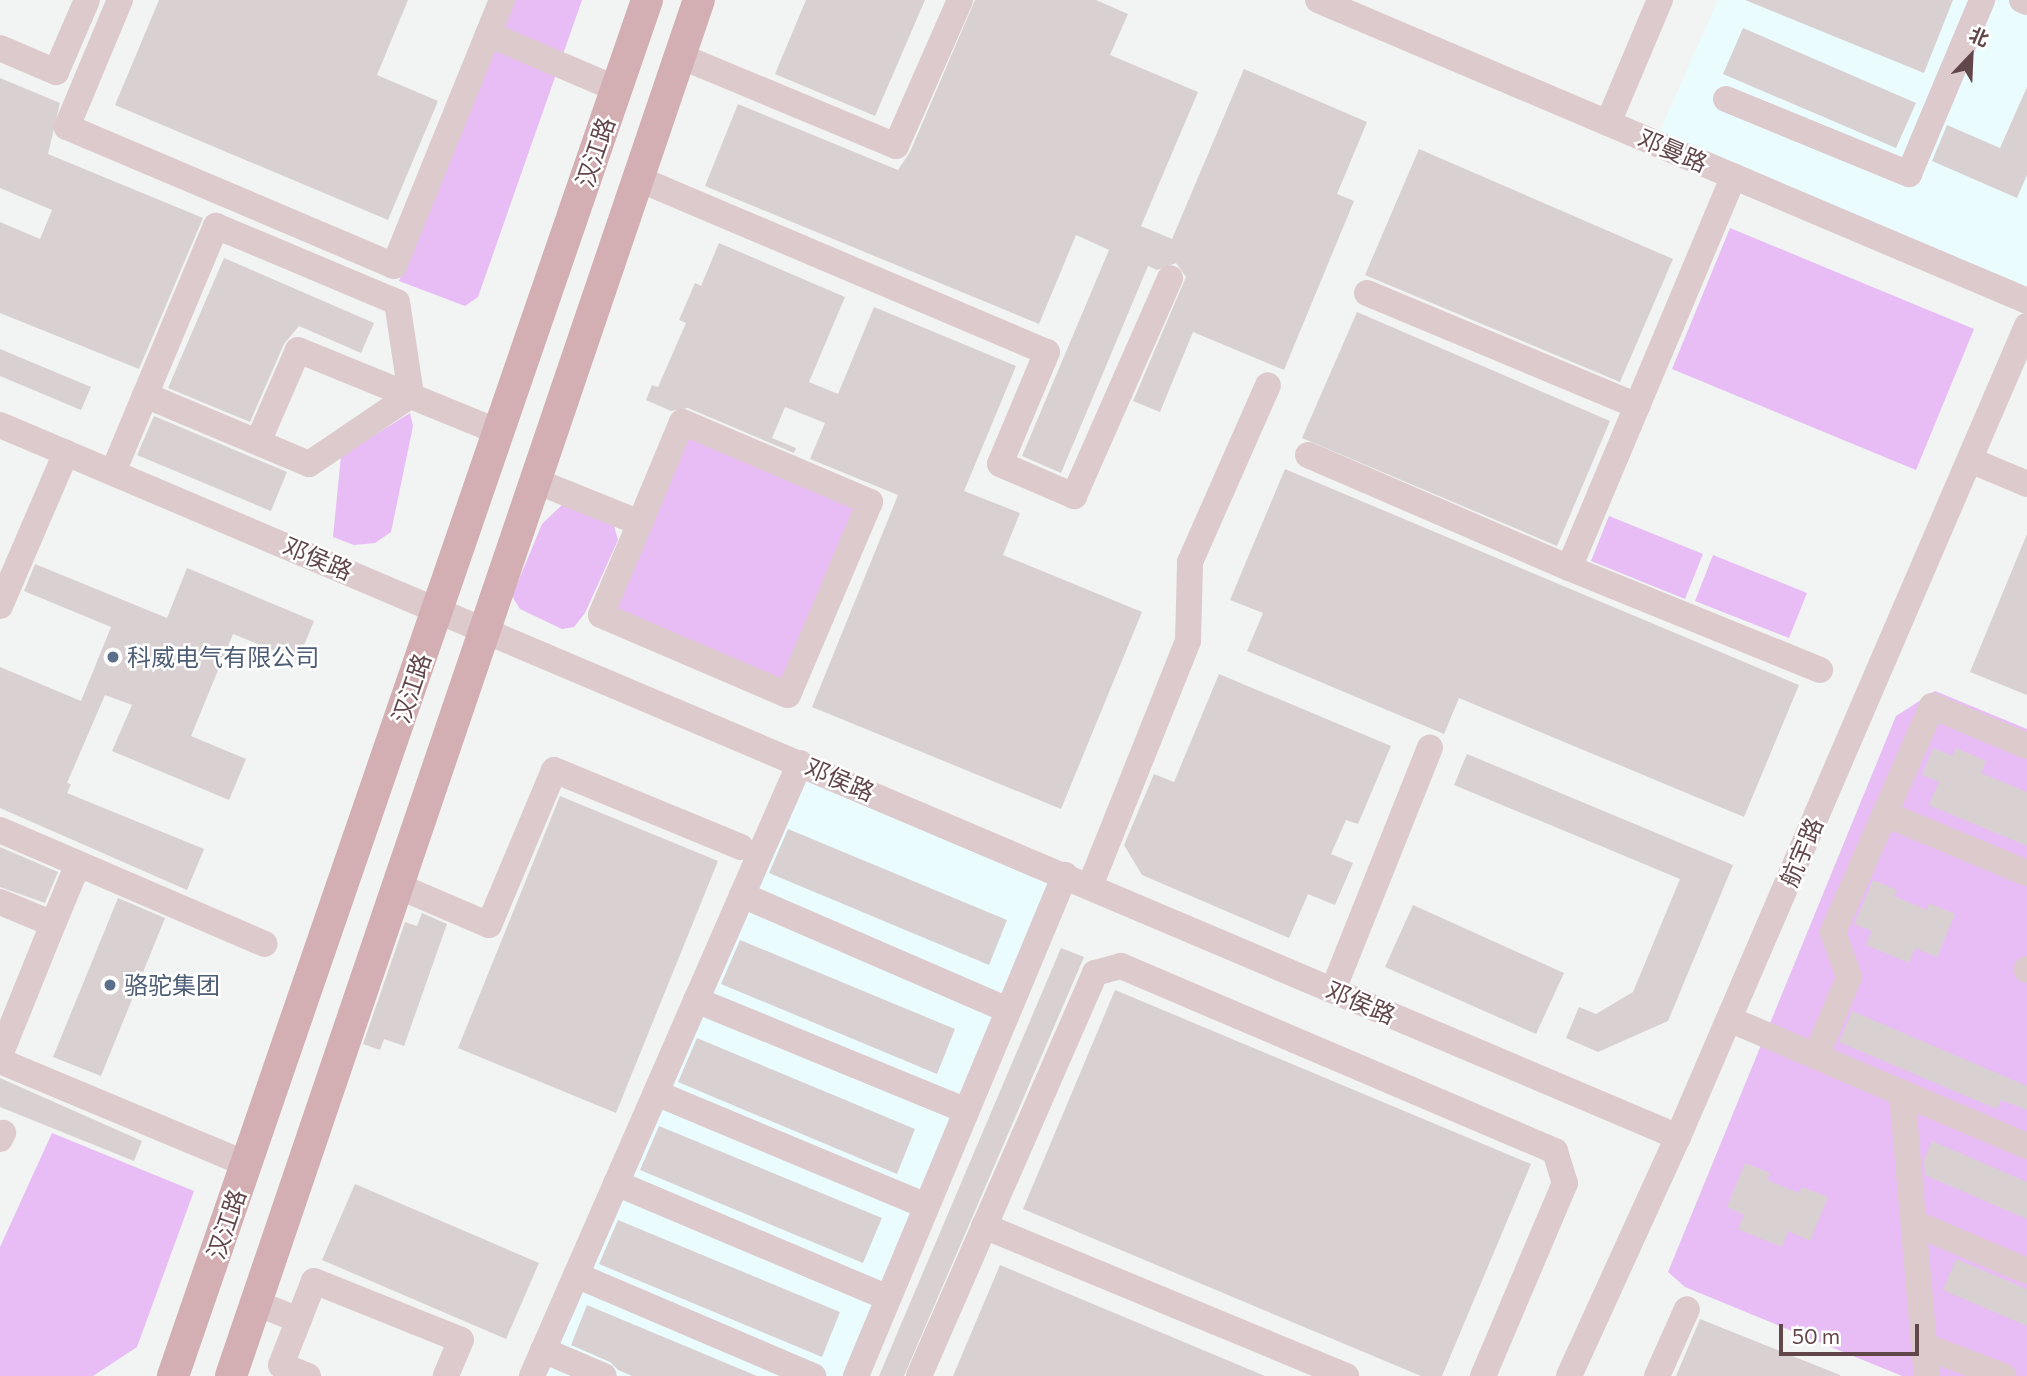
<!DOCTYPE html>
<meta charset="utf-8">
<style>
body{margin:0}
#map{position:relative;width:2027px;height:1376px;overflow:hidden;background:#f1f4f2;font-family:Commissioner,"Noto Sans SC",sans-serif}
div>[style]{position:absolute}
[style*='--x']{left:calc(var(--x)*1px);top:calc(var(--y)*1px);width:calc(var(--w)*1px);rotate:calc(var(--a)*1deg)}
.commercial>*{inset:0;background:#ebfcfe}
.green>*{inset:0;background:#e8bcf5}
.building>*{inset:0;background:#d9d1d1}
.minor>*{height:26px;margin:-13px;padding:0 13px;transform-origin:13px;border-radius:13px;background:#ddcacd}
.major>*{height:32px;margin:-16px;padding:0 16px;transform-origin:16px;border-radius:16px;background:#d3aeb3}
.dots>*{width:19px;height:19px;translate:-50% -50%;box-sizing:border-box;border:4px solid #fff;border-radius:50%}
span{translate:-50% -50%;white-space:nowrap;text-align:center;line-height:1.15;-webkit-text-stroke:5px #fff;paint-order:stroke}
.street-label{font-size:24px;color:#62474a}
.service-label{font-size:24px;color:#4e5e75}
.left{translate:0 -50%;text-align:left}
.north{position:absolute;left:1936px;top:21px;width:70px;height:70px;-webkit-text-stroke:5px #fff;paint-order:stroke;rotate:23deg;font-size:19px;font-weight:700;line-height:28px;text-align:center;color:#62474a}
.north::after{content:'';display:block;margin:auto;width:24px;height:32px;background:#62474a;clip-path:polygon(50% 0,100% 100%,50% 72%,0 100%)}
.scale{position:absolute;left:1779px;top:1324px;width:140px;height:32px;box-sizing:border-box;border:4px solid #62474a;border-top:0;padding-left:9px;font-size:21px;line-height:24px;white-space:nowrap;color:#62474a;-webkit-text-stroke:5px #fff;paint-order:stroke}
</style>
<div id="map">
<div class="commercial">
<div style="clip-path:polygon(1718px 0,2027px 0,2027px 301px,1655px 143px)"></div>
<div style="clip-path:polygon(800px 763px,1065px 875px,856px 1376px,532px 1376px)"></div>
</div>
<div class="green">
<div style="clip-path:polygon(511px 0,582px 0,478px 297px,465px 306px,399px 281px)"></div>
<div style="clip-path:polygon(1730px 228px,1974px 329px,1916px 470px,1672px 369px)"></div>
<div style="clip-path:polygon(410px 413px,413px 426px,391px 532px,375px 543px,354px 545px,333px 537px,341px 456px)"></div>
<div style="clip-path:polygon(682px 422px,870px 502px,788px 695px,601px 615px)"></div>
<div style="clip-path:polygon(565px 502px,614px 526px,618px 540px,585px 613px,574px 627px,562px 629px,520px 609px,512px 596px,542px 524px)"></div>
<div style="clip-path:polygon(1609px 516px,1703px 554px,1685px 599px,1591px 561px)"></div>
<div style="clip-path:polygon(1713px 555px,1807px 593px,1789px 638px,1695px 601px)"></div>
<div style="clip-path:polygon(1935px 691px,2027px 729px,2027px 1376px,1902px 1376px,1685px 1287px,1668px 1272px,1896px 716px)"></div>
<div style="clip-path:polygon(52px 1133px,194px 1191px,137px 1347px,93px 1376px,0 1376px,0 1247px)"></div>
</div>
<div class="building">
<div style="clip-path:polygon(159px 0,408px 0,377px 75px,438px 101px,388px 220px,115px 105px)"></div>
<div style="clip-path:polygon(806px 0,925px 0,875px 116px,775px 74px)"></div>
<div style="clip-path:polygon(975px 0,1096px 0,1128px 14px,1110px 55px,1198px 92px,1141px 226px,1172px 239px,1244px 69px,1367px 122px,1337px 194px,1354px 201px,1284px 370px,1193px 332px,1160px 412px,1133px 401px,1186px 277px,1176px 263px,1157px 270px,1148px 266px,1061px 473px,1022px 456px,1109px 250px,1076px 235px,1039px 324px,705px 186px,738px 104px,898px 170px,910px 152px)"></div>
<div style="clip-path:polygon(1745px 0,1953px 0,1924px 73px)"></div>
<div style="clip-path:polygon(1743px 28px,1916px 103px,1896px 148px,1723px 74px)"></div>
<div style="clip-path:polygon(0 78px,60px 103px,48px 154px,203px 218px,139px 369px,0 313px,0 222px,40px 239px,52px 210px,0 188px)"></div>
<div style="clip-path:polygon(2027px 87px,2027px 175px,2017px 198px,1932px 161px,1947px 125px,2000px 148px)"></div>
<div style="clip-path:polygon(1419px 149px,1673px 259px,1620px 382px,1365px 275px)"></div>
<div style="clip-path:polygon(719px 243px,845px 297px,809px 382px,838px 394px,874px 307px,1016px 366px,964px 491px,1020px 513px,1003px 555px,1142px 612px,1061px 809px,812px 707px,898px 495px,810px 459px,825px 423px,785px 407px,772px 438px,796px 448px,794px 453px,688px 408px,671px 411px,646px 400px,652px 385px,658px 387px,686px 323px,679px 320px,695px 283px,701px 286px)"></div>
<div style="clip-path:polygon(224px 258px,374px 323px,361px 353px,299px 326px,284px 344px,250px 422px,168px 388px)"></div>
<div style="clip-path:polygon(1357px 312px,1610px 421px,1557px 546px,1302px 438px)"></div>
<div style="clip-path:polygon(0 349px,91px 387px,81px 410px,0 376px)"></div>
<div style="clip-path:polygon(154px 416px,287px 472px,271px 511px,137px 455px)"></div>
<div style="clip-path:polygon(1285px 469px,1799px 685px,1744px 817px,1459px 698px,1444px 734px,1247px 651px,1263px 613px,1230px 600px)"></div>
<div style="clip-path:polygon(2027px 534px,2027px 695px,1970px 672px)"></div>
<div style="clip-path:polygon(35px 564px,167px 618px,187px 568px,314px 621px,298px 660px,233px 634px,191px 736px,246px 759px,229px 800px,112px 751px,132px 705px,105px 695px,67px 783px,71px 784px,67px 793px,204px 849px,187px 890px,0 808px,0 667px,81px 701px,111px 627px,24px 591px)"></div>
<div style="clip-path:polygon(1219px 674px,1391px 746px,1358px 824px,1346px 820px,1331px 854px,1353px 863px,1335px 905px,1308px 894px,1289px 938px,1142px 875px,1124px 845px,1154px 774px,1174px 782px)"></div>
<div style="clip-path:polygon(1933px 748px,1952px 756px,1956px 748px,1986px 761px,1981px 773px,2027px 792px,2027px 846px,1929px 805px,1939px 782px,1922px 775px)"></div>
<div style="clip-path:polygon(1467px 754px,1733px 865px,1668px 1021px,1598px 1052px,1566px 1038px,1579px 1007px,1596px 1014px,1633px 992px,1680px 879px,1454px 785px)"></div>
<div style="clip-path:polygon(560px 796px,718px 861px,616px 1113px,458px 1048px)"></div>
<div style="clip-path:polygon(788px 829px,1007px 920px,989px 965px,769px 873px)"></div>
<div style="clip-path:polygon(0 847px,58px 872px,45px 903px,0 887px)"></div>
<div style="clip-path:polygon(1873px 880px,1897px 890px,1894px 896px,1927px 910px,1929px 903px,1955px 914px,1937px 957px,1915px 948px,1909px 963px,1866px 945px,1872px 931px,1854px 924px)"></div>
<div style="clip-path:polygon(118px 898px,165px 918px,101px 1076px,53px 1057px)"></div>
<div style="clip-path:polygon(1413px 905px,1564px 973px,1536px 1034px,1385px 967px)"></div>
<div style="clip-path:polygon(422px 913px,447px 924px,404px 1046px,384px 1039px,380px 1050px,363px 1044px,405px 922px,417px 926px)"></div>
<div style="clip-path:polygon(740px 940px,955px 1029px,937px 1074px,721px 984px)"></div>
<div style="clip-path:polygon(1061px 948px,1084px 957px,904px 1376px,879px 1376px)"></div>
<div style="clip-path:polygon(1115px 990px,1531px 1164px,1442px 1376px,1421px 1376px,1023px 1209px)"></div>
<div style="clip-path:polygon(1852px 1011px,2027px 1086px,2027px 1110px,2001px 1100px,1997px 1109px,1839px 1042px)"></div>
<div style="clip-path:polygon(697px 1038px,915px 1129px,897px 1174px,678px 1082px)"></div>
<div style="clip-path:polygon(0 1078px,142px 1141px,134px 1161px,0 1107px)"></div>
<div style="clip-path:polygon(659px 1126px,882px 1218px,863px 1263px,640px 1170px)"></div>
<div style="clip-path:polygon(1932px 1141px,2027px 1182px,2027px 1219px,1925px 1175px,1924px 1160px)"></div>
<div style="clip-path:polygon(1745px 1163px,1770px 1173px,1767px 1180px,1799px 1193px,1802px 1187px,1828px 1197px,1810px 1241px,1788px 1231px,1782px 1247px,1738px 1229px,1744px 1215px,1727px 1207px)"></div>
<div style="clip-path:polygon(355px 1184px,539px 1263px,506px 1339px,322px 1260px)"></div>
<div style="clip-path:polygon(618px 1220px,840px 1312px,822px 1357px,599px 1264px)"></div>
<div style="clip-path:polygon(1956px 1259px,2027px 1289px,2027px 1326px,1943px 1290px)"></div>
<div style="clip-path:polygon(1000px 1265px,1265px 1376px,953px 1376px)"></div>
<div style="clip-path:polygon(587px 1305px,757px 1376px,632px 1376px,618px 1370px,610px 1362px,571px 1345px)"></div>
<div style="clip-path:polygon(1700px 1319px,1840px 1375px,1840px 1376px,1676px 1376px)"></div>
</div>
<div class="minor">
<div style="--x:120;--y:0;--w:138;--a:112.7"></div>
<div style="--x:67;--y:127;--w:355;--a:23"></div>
<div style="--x:394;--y:266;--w:287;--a:-67.9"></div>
<div style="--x:1318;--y:0;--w:770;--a:23"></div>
<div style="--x:2022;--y:0;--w:5;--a:22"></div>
<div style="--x:488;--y:34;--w:140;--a:23.1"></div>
<div style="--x:0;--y:48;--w:61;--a:23.2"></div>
<div style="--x:56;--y:72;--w:78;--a:-66.7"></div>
<div style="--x:680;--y:56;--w:234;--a:22.6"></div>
<div style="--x:896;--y:146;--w:159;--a:-66.3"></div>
<div style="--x:1726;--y:99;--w:198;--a:22.3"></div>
<div style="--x:1909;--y:174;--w:189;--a:-67.2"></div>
<div style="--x:1608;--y:123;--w:134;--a:-67.1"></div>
<div style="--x:639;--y:179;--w:443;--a:23"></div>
<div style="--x:1047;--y:352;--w:121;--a:112.8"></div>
<div style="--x:1000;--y:464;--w:81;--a:23.4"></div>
<div style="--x:1074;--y:496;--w:238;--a:-66.2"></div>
<div style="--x:1367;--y:293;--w:293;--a:22.7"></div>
<div style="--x:0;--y:425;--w:1823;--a:22.99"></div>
<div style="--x:258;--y:442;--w:100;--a:-66.5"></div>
<div style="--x:298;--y:350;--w:217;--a:22.2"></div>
<div style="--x:1308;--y:455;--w:284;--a:23.4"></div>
<div style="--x:1569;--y:568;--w:425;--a:-67.2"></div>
<div style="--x:1970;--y:460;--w:62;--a:22.8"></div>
<div style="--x:113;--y:472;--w:267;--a:-67.3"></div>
<div style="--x:216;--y:226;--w:196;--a:22.8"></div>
<div style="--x:397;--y:302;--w:94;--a:81.4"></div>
<div style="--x:411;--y:395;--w:123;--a:145.9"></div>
<div style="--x:309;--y:464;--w:178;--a:-157.2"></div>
<div style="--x:536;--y:481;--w:112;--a:22"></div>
<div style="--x:640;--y:523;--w:100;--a:113"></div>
<div style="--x:601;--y:615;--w:203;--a:23.2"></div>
<div style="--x:788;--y:695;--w:210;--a:-67"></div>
<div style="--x:870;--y:502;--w:204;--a:-156.9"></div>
<div style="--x:682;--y:422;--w:109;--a:112.6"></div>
<div style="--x:1569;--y:568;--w:271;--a:22.1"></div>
<div style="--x:0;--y:606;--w:167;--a:-66.7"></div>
<div style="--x:1885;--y:814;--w:154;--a:22.6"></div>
<div style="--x:0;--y:830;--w:288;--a:23.3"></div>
<div style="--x:398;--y:886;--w:99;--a:23.2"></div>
<div style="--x:489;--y:925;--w:168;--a:-67.2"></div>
<div style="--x:554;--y:770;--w:202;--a:22.4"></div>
<div style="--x:1090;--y:886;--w:264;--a:-68.2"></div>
<div style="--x:1188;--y:641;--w:79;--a:-88.5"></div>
<div style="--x:1190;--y:562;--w:193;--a:-66.2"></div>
<div style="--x:742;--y:895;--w:290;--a:23.4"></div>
<div style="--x:0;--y:902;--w:57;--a:22.5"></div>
<div style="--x:53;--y:924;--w:141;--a:112"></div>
<div style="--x:53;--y:924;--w:65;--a:-67.4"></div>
<div style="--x:2027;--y:969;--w:1;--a:90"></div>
<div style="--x:1333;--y:990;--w:261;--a:-68.2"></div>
<div style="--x:696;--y:1000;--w:292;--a:22.3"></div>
<div style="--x:1729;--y:1019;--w:188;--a:23.2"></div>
<div style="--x:1902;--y:1093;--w:284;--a:85"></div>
<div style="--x:1816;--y:1056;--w:86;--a:-67.3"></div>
<div style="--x:1849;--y:977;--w:48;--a:-109.6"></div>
<div style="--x:1833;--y:932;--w:247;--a:-66.3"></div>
<div style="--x:1932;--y:706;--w:103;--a:22.8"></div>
<div style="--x:0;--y:1061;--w:267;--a:22.7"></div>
<div style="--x:656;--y:1093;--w:293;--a:22.7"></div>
<div style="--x:1902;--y:1093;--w:136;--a:23"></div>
<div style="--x:0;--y:1139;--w:7;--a:-63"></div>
<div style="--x:616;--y:1183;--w:295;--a:22.9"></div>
<div style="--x:1914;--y:1223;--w:123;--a:23"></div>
<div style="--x:984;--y:1226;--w:392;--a:22.5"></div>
<div style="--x:576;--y:1275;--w:258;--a:23.1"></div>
<div style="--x:256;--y:1303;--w:46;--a:21.6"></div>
<div style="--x:1924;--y:1346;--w:85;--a:20.8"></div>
<div style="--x:543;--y:1350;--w:66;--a:23.1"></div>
<div style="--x:308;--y:1376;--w:29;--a:-158"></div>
<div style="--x:281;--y:1365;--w:90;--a:-68.6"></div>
<div style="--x:314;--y:1281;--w:158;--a:21.9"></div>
<div style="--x:461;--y:1340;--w:39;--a:113"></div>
<div style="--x:532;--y:1376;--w:669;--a:-66.39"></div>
<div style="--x:856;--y:1376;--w:543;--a:-67.36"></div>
<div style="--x:919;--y:1376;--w:440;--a:-66.4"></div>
<div style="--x:1095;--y:973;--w:27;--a:-15"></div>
<div style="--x:1121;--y:966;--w:472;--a:23.1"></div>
<div style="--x:1555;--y:1151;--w:34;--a:73"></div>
<div style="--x:1565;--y:1183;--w:210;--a:113"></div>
<div style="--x:1569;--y:1376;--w:263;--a:-65.5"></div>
<div style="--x:1678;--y:1137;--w:883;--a:-66.72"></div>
<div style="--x:1657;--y:1376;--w:73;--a:-65.9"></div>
</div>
<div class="major">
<div style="--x:173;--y:1376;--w:1455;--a:-70.99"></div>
<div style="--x:231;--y:1376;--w:1453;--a:-71.22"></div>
</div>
<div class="dots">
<div style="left:113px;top:657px;background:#5c6f8a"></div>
<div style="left:110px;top:985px;background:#5c6f8a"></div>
</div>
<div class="street-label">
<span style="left:1673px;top:150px;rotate:23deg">邓曼路</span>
<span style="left:595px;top:152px;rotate:-71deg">汉江路</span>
<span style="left:318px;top:558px;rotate:23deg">邓侯路</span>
<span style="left:411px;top:688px;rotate:-71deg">汉江路</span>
<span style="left:840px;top:779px;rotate:23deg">邓侯路</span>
<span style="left:1801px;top:852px;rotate:-67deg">航宇路</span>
<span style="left:1361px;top:1002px;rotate:23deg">邓侯路</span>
<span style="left:226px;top:1224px;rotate:-71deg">汉江路</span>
</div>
<div class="service-label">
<span class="left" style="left:127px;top:657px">科威电气有限公司</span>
<span class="left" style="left:124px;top:985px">骆驼集团</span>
</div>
<div class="north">北</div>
<div class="scale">50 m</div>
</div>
